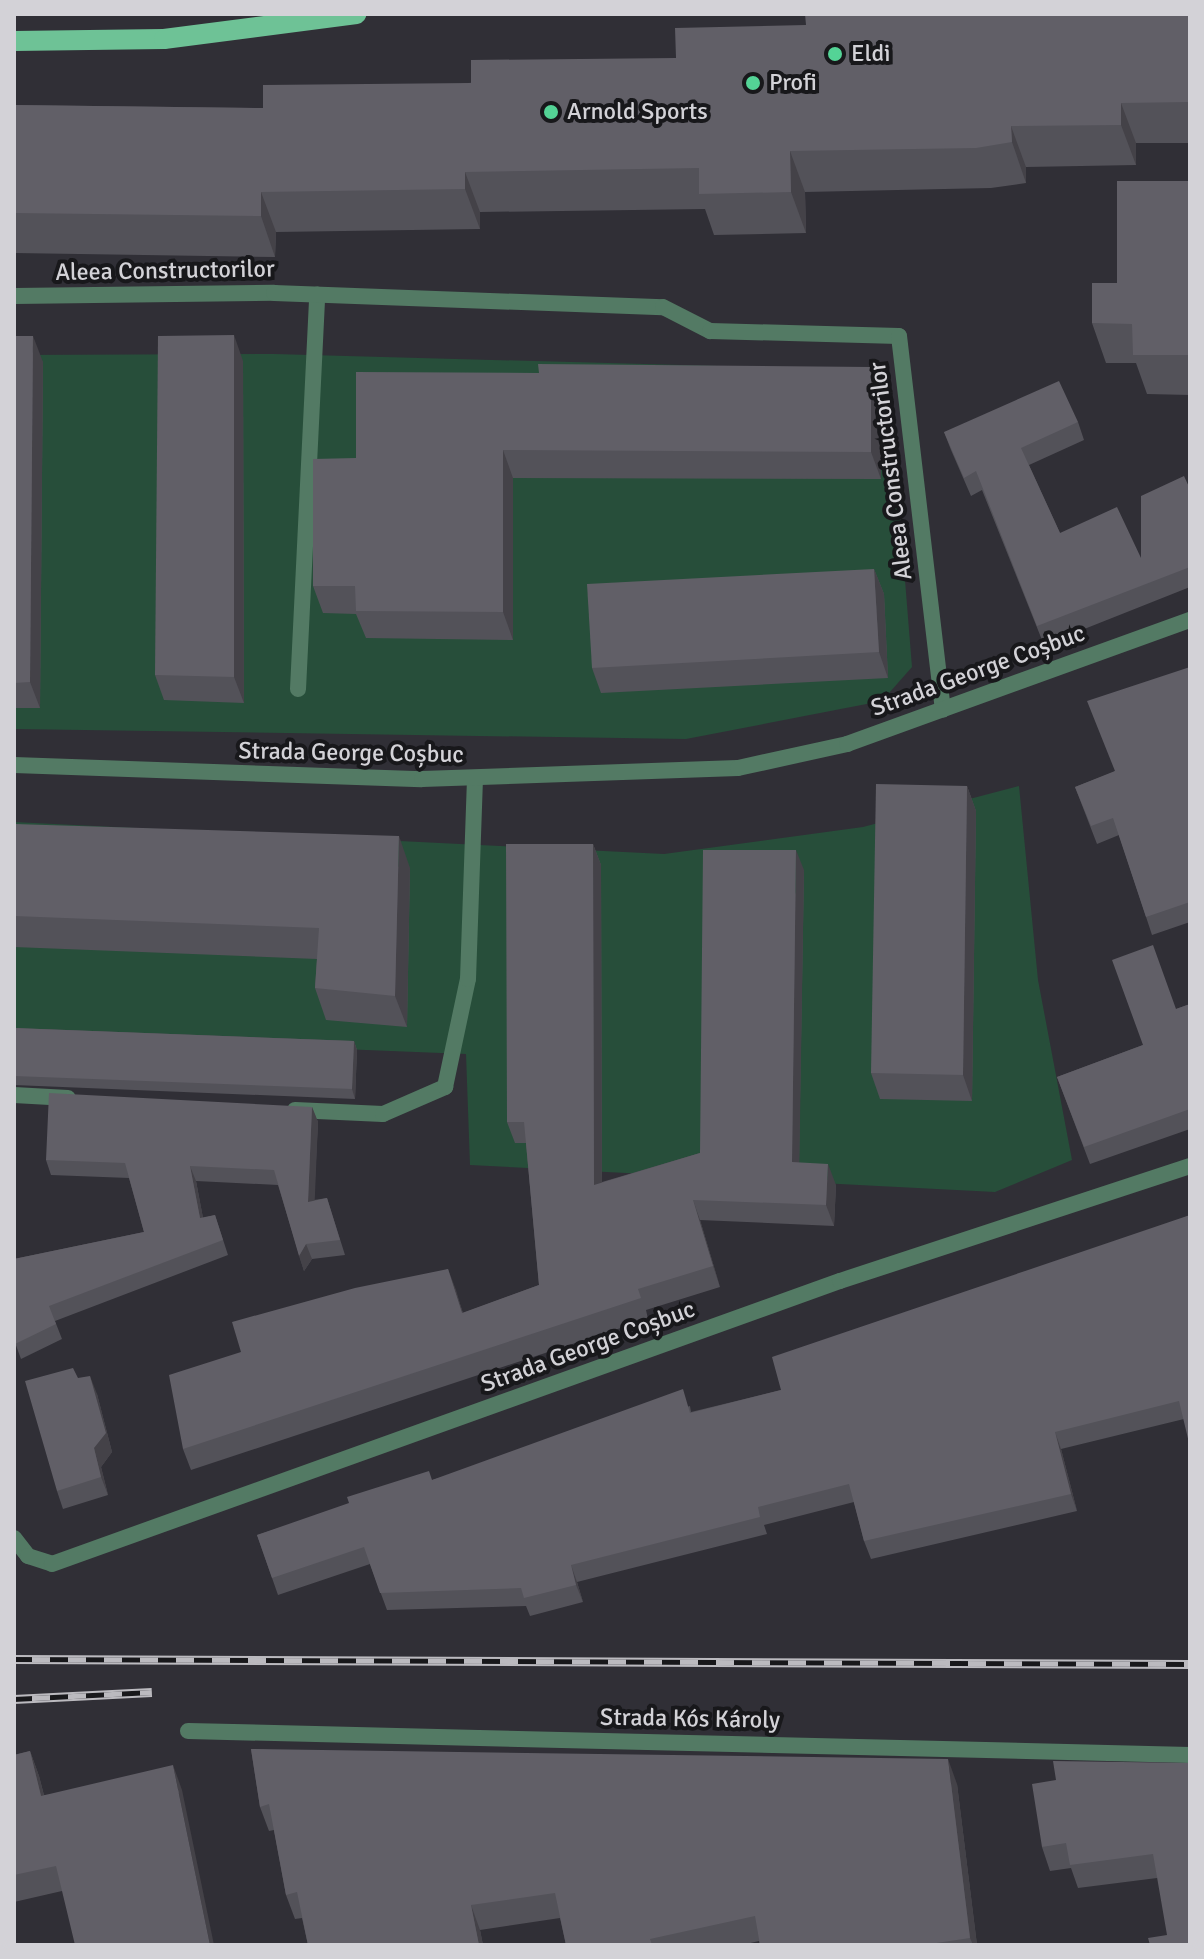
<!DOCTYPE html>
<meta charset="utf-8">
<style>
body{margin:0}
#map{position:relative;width:1204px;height:1959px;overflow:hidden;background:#302f36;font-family:Signika,sans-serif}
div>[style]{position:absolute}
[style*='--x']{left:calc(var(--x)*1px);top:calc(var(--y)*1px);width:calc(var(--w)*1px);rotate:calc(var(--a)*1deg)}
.green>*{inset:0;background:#274e3a}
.lane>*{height:16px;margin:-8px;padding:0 8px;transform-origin:8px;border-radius:8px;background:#537a64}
.street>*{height:16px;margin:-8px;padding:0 8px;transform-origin:8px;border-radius:8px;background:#537a64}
.primary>*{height:20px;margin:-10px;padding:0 10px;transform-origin:10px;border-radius:10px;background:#6ec296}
.rail>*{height:9px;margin-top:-4.5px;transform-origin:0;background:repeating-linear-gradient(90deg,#18181b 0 18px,#bbbabf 0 36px);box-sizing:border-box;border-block:2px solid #bbbabf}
.wall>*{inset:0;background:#535259}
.shaded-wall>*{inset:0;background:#444248}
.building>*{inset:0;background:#615f67}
.dots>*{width:22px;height:22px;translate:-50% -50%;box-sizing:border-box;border:4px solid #18181b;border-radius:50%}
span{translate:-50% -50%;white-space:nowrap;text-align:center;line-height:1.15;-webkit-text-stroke:8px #18181b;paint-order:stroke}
.poi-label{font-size:24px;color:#d3d2d7}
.left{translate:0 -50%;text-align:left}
.street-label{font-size:24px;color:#d3d2d7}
.frame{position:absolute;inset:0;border:16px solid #d3d2d7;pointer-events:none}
</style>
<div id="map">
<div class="green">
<div style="clip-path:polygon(274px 354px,865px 370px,890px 394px,912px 667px,882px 701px,686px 739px,14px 729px,14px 355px)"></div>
<div style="clip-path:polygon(1019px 786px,1038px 980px,1072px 1160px,995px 1192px,470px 1165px,466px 1054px,14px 1036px,14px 822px,664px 854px,863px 827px)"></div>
</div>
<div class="lane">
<div style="--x:298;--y:689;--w:395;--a:-87.2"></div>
<div style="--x:14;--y:1095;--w:54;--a:3.2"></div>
<div style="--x:295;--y:1110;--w:88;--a:2.6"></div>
<div style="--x:383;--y:1114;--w:68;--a:-23.5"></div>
<div style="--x:445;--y:1087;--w:110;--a:-78"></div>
<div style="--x:468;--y:979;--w:200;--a:-88"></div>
</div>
<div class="street">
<div style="--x:14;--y:296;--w:260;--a:-0.7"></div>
<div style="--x:274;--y:293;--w:389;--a:2.1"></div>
<div style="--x:663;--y:307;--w:53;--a:27.1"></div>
<div style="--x:710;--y:331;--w:189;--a:1.5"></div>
<div style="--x:899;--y:336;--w:376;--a:83.3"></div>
<div style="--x:14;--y:765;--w:408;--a:2"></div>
<div style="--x:422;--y:779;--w:316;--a:-2"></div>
<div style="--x:738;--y:768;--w:112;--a:-12.4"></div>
<div style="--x:847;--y:744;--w:365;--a:-19.9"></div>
<div style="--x:14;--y:1538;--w:23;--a:52"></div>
<div style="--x:28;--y:1556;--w:25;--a:18"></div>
<div style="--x:52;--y:1564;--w:837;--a:-19.76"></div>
<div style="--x:840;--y:1281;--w:368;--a:-18.2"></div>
<div style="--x:188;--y:1731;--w:1002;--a:1.37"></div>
</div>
<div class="primary">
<div style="--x:14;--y:41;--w:150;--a:-0.8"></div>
<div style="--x:164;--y:39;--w:194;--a:-7.4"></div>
</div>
<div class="rail">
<div style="--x:14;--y:1659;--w:1176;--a:0.24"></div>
<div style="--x:14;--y:1699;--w:138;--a:-2.9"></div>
</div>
<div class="wall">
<div style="clip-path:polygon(1190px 14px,1190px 143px,1136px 143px,1136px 165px,1026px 167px,1026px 183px,991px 188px,805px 192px,806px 233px,714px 235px,705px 209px,480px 212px,480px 229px,276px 232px,275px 257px,14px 253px,14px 105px,263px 108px,676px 58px,806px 25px)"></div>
<div style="clip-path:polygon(1190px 181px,1190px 395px,1147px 394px,1136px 363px,1106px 363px,1092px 323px,1117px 283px)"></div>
<div style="clip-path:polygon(14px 336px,43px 362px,40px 708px,14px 708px)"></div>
<div style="clip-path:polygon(243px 361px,244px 703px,164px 700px,155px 675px)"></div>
<div style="clip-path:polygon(881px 394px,881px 479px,513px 478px,513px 640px,366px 638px,356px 614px,323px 613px,313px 586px,356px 458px)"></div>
<div style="clip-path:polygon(1078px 422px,1084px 440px,1029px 465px,1060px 533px,1141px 558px,1190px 489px,1190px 587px,1044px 645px,982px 490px,971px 496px,951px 450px,944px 432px)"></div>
<div style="clip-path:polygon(874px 569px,884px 594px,888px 678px,601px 693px,592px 668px)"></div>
<div style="clip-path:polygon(1190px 667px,1190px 922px,1152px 935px,1119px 835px,1097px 844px,1075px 787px,1114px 772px)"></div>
<div style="clip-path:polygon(967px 786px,976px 811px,972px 1101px,880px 1099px,871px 1073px)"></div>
<div style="clip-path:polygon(14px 824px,410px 868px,407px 1027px,326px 1020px,315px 988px,317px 959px,14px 947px)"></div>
<div style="clip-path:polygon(593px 844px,601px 865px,602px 1182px,700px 1153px,804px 870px,799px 1163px,836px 1185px,834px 1226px,700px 1220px,720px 1287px,646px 1310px,648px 1319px,191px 1470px,183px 1449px,241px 1352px,448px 1269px,463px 1313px,539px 1285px,526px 1143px,515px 1143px,507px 1122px)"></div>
<div style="clip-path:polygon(1190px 1004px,1190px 1129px,1090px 1164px,1057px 1077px,1143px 1045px,1176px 1009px)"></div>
<div style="clip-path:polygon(14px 1028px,354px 1041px,357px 1050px,355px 1099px,14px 1085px)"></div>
<div style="clip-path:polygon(312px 1107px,318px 1122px,314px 1200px,327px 1198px,345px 1255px,312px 1259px,304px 1271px,278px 1185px,196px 1181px,203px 1218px,215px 1215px,228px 1255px,55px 1321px,62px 1339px,21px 1359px,14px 1340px,14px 1259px,144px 1232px,129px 1178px,51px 1175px,46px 1160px)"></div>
<div style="clip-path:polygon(1190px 1215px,1184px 1419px,1061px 1449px,1077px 1511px,871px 1559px,864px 1541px,854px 1502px,764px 1525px,767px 1534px,577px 1582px,583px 1602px,530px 1616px,526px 1606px,387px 1610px,370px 1564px,278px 1595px,257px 1535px,432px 1480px,690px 1406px,691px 1412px,781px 1390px)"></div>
<div style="clip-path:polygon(78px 1378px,97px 1394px,112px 1452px,101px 1467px,108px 1495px,63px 1509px,57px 1491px)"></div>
<div style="clip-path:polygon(251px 1749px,957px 1784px,977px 1945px,760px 1945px,759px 1941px,742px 1945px,566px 1945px,560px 1918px,480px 1930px,483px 1945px,308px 1945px,302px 1918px,295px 1919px,286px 1895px,274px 1830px,269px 1831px,260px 1807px)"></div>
<div style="clip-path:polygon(30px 1751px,39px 1776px,44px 1795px,182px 1790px,62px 1891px,14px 1902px,14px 1755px)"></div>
<div style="clip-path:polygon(1190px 1763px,1157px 1878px,1078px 1888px,1071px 1868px,1050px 1871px,1042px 1847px)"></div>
</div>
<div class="shaded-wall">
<div style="clip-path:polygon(1121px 103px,1136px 143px,1136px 165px,1121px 125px)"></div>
<div style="clip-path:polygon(1011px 126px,1026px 167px,1026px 183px,1012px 142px)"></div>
<div style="clip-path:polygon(790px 151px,805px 192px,806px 233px,791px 192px)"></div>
<div style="clip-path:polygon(465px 172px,480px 212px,480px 229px,465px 189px)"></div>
<div style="clip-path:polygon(261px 192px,276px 232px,275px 257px,261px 216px)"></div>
<div style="clip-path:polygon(234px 335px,243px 361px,244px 703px,234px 677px)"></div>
<div style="clip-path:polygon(33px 336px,43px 362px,40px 708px,30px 682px)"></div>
<div style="clip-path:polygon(871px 367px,881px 394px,881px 479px,871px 452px)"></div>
<div style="clip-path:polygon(503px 450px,513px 478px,513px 640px,503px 612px)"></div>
<div style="clip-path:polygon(874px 569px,884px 594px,888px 678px,879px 652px)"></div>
<div style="clip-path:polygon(967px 786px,976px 811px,972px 1101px,963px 1075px)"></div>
<div style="clip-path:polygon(399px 836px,410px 868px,407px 1027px,395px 996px)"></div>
<div style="clip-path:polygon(593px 844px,601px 865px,602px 1205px,594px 1185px)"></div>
<div style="clip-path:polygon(796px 850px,804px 870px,799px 1183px,792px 1162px)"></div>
<div style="clip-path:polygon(354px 1041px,357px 1050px,355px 1099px,352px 1089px)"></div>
<div style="clip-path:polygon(312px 1107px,318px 1122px,314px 1217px,308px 1202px)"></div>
<div style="clip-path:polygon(828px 1164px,836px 1185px,834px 1226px,826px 1205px)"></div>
<div style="clip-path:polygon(190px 1166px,196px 1181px,206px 1234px,200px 1218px)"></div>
<div style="clip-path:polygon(693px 1200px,700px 1220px,720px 1287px,713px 1266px)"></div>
<div style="clip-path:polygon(306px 1244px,312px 1259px,304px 1271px,299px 1256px)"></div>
<div style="clip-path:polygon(448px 1269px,456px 1290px,469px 1334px,462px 1313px)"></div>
<div style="clip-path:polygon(90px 1376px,97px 1394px,112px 1452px,101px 1467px,108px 1495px,101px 1477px,94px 1448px)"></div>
<div style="clip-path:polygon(1055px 1432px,1061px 1449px,1077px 1511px,1071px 1494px)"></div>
<div style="clip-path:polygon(571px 1565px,577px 1582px,583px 1602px,576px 1585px)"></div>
<div style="clip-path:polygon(30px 1751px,39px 1776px,50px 1820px,41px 1796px)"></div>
<div style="clip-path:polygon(948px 1759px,957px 1784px,977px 1945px,973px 1945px,970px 1938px)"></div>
<div style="clip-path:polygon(173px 1765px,182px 1790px,214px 1945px,210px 1945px)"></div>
<div style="clip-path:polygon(471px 1905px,480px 1930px,483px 1945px,479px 1945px)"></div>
</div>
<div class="building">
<div style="clip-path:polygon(805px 14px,1190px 14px,1190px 102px,1121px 103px,1121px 125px,1011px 126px,1012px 142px,976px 148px,790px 151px,791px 192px,699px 194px,699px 168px,465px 172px,465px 189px,261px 192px,261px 216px,14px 213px,14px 105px,263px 108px,263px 85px,471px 83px,471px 60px,676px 58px,675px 28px,806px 25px)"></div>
<div style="clip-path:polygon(1117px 181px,1190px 181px,1190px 355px,1133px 355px,1132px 324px,1092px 323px,1092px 283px,1117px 283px)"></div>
<div style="clip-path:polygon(234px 335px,234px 677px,155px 675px,158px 336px)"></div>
<div style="clip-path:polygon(14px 336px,33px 336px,30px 682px,14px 683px)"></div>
<div style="clip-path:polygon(538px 364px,871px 367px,871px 452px,503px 450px,503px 612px,356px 611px,355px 586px,313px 586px,313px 459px,356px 458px,356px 372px,539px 373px)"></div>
<div style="clip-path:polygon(1059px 381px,1078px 422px,1021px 448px,1060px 533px,1117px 507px,1141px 558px,1141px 496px,1184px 476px,1190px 489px,1190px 567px,1037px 626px,976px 471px,964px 478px,944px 432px)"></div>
<div style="clip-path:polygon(874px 569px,879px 652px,592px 668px,587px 584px)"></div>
<div style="clip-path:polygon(1190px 667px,1190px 902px,1146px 917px,1113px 818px,1091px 826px,1075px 787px,1115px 771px,1087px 701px)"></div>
<div style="clip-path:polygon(876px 784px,967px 786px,963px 1075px,871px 1073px)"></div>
<div style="clip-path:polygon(14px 824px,399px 836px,395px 996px,315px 988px,319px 928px,14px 916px)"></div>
<div style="clip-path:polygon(506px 844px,593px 844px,594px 1185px,700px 1153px,703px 850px,796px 850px,792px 1162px,828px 1164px,826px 1205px,693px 1200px,713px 1266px,638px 1289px,641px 1298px,183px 1449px,169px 1375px,241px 1352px,232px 1322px,355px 1288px,448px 1269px,462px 1313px,539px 1285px,524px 1122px,507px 1122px)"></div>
<div style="clip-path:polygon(1153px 945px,1176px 1009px,1190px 1004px,1190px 1109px,1084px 1147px,1057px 1077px,1143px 1045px,1112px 960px)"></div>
<div style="clip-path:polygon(14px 1028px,354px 1041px,352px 1089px,14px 1076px)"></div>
<div style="clip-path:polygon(49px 1093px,312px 1107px,308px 1202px,327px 1198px,340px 1240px,306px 1244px,299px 1256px,274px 1170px,190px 1166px,200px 1218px,215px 1215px,223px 1240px,49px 1306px,56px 1324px,15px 1344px,14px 1340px,14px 1259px,144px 1232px,125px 1163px,46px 1160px)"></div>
<div style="clip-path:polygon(1190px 1215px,1190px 1447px,1179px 1401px,1055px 1432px,1071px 1494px,864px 1541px,849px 1484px,758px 1507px,760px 1517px,571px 1565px,576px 1585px,524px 1598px,521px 1588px,380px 1593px,364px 1547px,272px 1578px,257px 1535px,349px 1503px,347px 1497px,429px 1471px,432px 1480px,683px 1389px,690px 1413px,781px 1390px,772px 1357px)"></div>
<div style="clip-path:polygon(73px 1368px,78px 1378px,90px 1376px,106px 1433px,94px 1448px,101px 1477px,57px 1491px,25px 1381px)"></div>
<div style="clip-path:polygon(251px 1749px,948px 1759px,970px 1938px,923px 1945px,760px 1945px,755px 1916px,650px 1939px,652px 1945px,566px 1945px,555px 1893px,471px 1905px,479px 1945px,308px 1945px,297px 1892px,286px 1895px,269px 1804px,260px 1807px)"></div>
<div style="clip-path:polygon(30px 1751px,41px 1796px,173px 1765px,210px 1945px,75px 1945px,56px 1866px,14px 1875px,14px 1755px)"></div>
<div style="clip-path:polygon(1053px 1761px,1190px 1763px,1190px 1945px,1150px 1945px,1148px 1938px,1167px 1935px,1153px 1854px,1070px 1865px,1066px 1843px,1042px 1847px,1032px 1784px,1056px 1780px)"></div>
</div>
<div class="dots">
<div style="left:835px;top:54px;background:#54d396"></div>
<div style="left:753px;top:83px;background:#54d396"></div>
<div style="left:551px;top:112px;background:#54d396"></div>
</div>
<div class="poi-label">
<span class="left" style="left:851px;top:54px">Eldi</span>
<span class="left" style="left:769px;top:83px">Profi</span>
<span class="left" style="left:567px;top:112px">Arnold Sports</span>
</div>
<div class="street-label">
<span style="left:165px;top:271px;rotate:-1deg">Aleea Constructorilor</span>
<span style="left:891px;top:471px;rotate:-97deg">Aleea Constructorilor</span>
<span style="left:978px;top:671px;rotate:-20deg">Strada George Coșbuc</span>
<span style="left:351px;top:753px;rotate:1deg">Strada George Coșbuc</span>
<span style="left:588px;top:1347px;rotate:-20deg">Strada George Coșbuc</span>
<span style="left:690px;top:1719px;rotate:1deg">Strada Kós Károly</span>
</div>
<div class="frame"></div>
</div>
